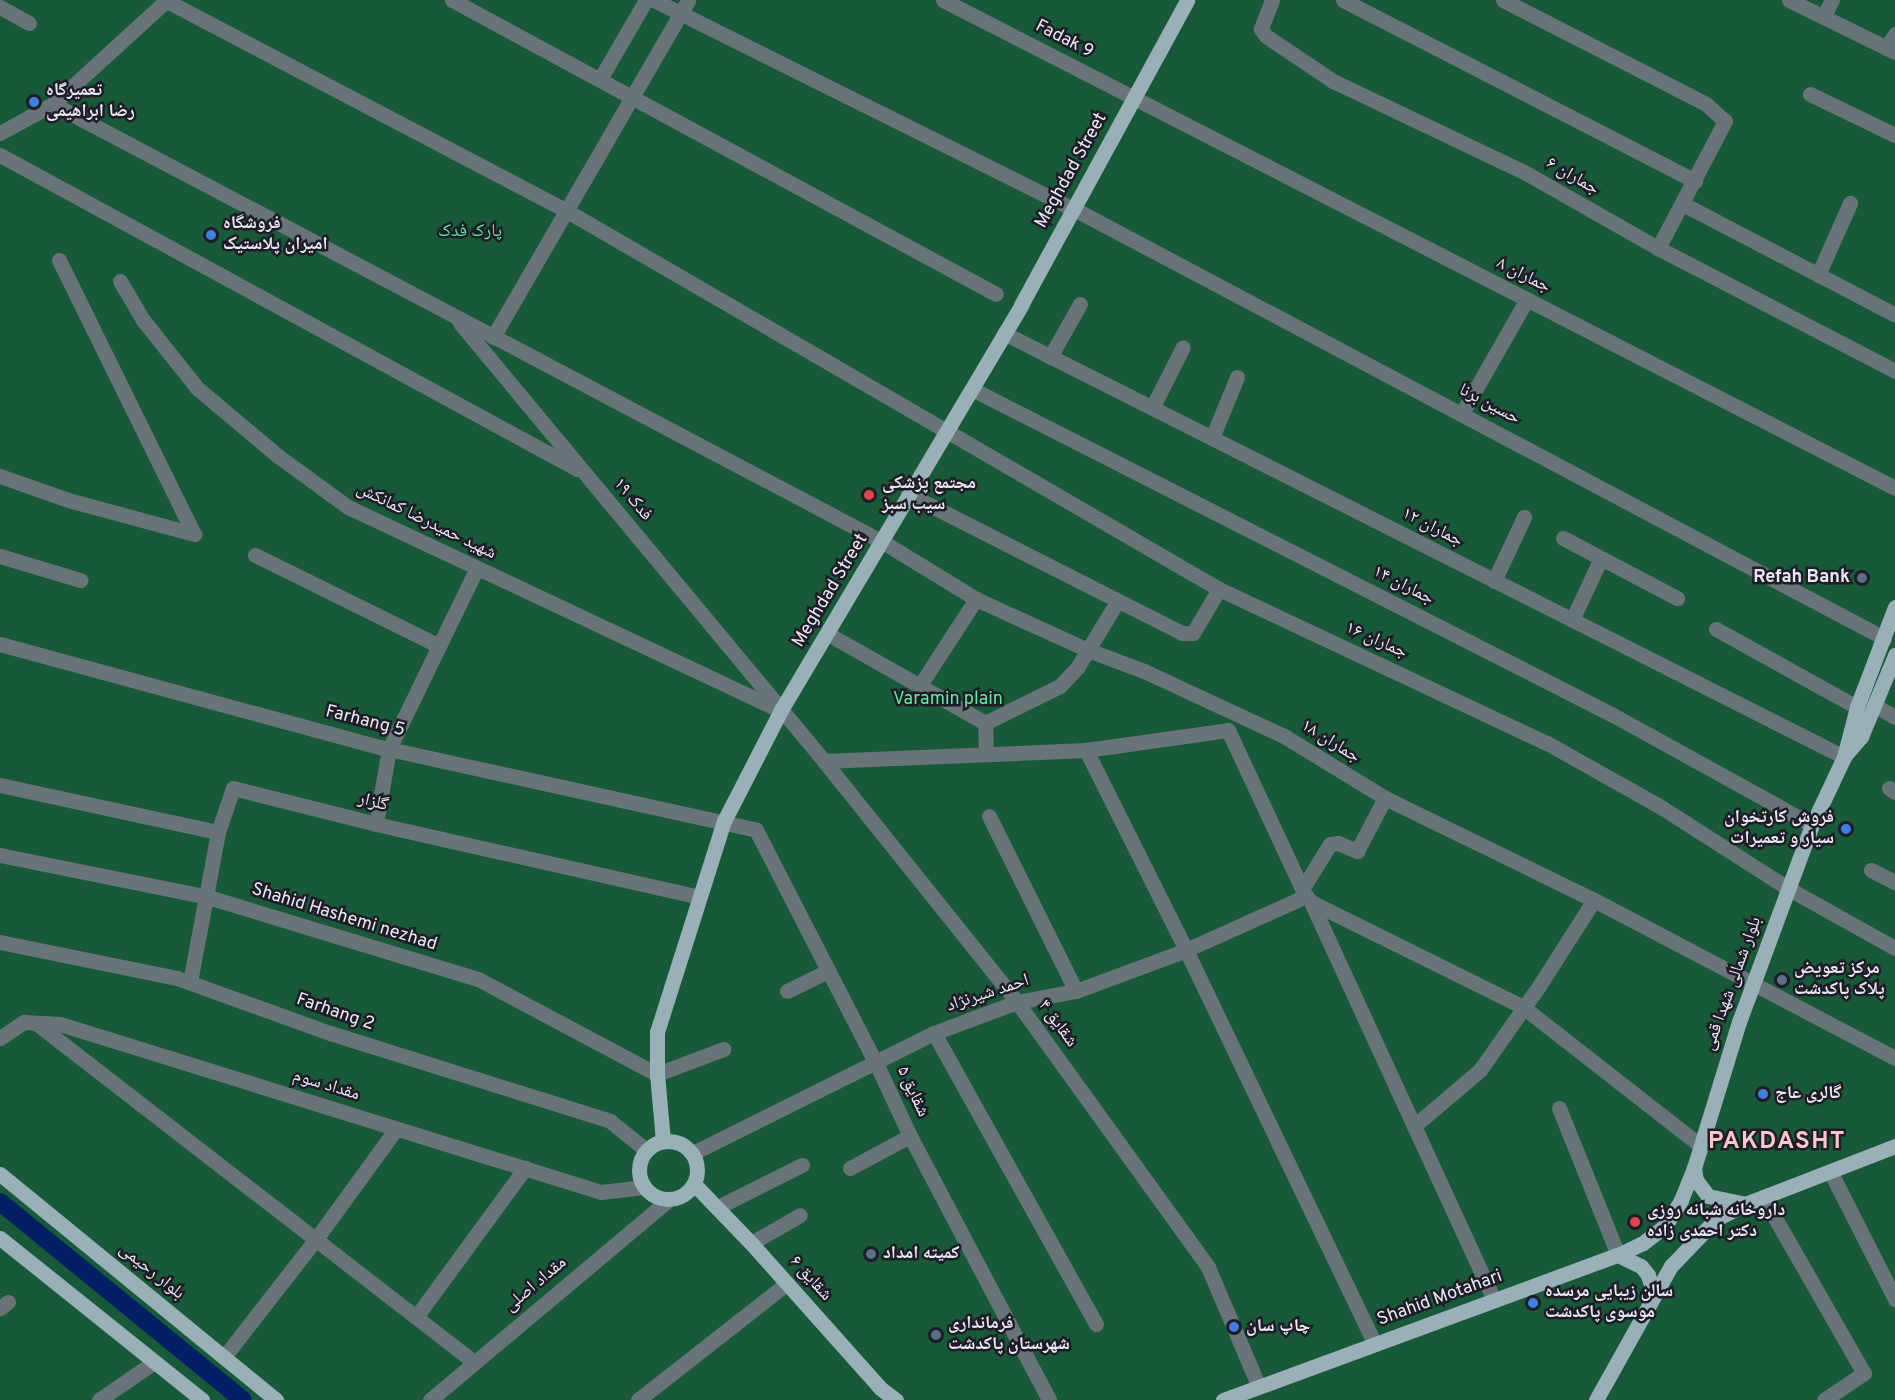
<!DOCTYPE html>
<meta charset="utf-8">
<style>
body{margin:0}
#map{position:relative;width:1895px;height:1400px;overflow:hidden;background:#363448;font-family:Overpass,"Noto Naskh Arabic",sans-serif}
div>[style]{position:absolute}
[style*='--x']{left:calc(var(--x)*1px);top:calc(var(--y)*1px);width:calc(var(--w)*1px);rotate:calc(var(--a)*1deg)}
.green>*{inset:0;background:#18593a}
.canal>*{height:18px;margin:-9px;padding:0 9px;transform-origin:9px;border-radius:9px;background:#021e65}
.minor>*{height:15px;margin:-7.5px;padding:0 7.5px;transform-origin:7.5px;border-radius:7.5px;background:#697479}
.major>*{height:15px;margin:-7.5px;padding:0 7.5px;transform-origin:7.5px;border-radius:7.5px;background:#99b0b9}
.major>.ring{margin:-7.5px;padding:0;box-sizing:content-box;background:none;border:15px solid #99b0b9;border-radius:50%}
.dots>*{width:16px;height:16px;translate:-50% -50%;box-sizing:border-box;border:3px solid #1e1d26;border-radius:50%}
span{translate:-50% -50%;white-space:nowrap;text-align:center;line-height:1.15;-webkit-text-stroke:5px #1e1d26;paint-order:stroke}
.street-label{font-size:18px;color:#e9e8f5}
.poi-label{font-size:18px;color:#e9e8f5;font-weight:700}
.left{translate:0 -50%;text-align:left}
.right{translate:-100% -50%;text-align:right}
.park-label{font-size:18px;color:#5ceba4}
.district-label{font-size:24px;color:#fbc6ca;font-weight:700;letter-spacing:1.5px}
</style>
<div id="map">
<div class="green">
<div style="clip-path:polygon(0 0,1895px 0,1895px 1400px,0 1400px)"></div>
</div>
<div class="canal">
<div style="--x:0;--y:1202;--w:313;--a:39.2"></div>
</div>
<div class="minor">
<div style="--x:452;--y:0;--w:618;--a:28.39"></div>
<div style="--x:654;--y:0;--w:469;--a:26.5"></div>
<div style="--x:1074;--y:209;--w:917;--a:27.91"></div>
<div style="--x:943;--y:0;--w:1070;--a:27.14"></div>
<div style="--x:1272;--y:0;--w:31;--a:111"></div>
<div style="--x:1261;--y:29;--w:9;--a:54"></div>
<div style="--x:1266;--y:36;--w:81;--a:33.9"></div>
<div style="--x:1333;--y:81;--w:212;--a:25.5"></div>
<div style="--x:1524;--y:172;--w:154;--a:29.6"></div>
<div style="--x:1658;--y:248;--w:267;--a:27.4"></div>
<div style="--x:1343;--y:0;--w:396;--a:27.2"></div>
<div style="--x:1503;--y:0;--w:228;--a:27.1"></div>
<div style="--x:1706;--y:104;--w:25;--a:42"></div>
<div style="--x:1725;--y:121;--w:144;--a:117.8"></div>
<div style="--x:1789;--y:0;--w:118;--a:26.1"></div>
<div style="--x:167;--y:1;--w:452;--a:27.7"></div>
<div style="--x:567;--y:211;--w:754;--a:30.1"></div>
<div style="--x:1219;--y:589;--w:362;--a:25.2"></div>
<div style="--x:1547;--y:743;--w:131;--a:29.3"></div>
<div style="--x:1661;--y:807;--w:152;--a:32.6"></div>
<div style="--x:1789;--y:889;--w:121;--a:29.1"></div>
<div style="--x:0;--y:7;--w:33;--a:29"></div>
<div style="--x:1823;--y:17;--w:19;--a:-62"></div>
<div style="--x:1886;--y:48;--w:17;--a:-57"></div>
<div style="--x:600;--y:79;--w:91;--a:-59.8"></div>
<div style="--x:1810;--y:94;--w:94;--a:25.8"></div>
<div style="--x:53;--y:104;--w:938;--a:27.82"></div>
<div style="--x:883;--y:542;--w:109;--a:31.5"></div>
<div style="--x:976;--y:599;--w:123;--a:24.5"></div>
<div style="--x:1088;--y:650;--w:60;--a:20.6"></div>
<div style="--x:1144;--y:671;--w:154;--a:24.9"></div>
<div style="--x:1284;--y:736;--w:119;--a:31.5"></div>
<div style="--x:1385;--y:798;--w:233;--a:26"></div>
<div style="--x:1594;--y:900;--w:340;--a:27.7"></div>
<div style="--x:0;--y:133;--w:60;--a:-28.7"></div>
<div style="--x:53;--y:104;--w:154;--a:-42.4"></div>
<div style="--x:0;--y:155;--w:657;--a:28.55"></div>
<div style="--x:1683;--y:204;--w:239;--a:27.6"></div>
<div style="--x:59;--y:260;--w:305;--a:63.8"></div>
<div style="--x:1818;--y:275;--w:79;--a:-66"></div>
<div style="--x:120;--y:281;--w:45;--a:59.5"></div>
<div style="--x:143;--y:320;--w:87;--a:51.5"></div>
<div style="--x:197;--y:388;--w:106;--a:40"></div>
<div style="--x:278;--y:456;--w:87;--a:36.1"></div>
<div style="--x:348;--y:507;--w:473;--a:25.2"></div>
<div style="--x:460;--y:323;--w:570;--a:50.27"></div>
<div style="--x:824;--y:761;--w:309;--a:51.3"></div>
<div style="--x:1017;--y:1002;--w:327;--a:54.2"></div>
<div style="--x:1208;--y:1267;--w:130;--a:67"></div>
<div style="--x:1004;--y:333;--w:941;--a:26.78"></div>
<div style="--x:493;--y:337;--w:389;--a:-59.9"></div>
<div style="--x:1050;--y:357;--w:61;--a:-60.5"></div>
<div style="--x:972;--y:389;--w:719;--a:26.96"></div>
<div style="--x:1613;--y:715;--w:227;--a:28.9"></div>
<div style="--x:1152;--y:408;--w:68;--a:-63.1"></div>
<div style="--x:1462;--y:413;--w:131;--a:-60.3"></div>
<div style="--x:1212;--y:438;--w:66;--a:-67.7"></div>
<div style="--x:0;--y:476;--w:72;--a:19.4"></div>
<div style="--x:68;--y:500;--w:131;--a:15.1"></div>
<div style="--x:908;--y:494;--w:307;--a:26.9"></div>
<div style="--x:1182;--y:633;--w:11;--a:0"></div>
<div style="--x:1193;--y:633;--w:51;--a:-59.4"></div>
<div style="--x:1563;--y:538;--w:129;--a:27.8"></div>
<div style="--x:255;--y:555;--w:205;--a:26.3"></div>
<div style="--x:0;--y:556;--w:84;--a:16.7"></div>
<div style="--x:1494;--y:581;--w:71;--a:-64.9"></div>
<div style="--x:1572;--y:620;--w:68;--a:-64.9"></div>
<div style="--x:1716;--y:629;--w:161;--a:29"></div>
<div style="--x:828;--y:634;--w:180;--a:29.5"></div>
<div style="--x:985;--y:723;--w:30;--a:88"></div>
<div style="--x:0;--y:644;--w:394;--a:15.2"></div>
<div style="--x:380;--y:747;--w:385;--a:12.4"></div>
<div style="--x:756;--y:830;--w:262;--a:62.8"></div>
<div style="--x:876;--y:1063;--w:81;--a:65"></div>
<div style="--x:910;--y:1136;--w:298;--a:62.2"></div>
<div style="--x:920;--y:685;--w:103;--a:-56.9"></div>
<div style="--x:1874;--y:705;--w:24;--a:30"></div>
<div style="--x:985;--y:723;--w:84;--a:-26.3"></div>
<div style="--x:1060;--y:686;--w:25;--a:-47"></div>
<div style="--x:1077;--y:668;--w:77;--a:-58.8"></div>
<div style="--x:1228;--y:730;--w:175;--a:65"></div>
<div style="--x:1086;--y:750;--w:224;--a:63.4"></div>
<div style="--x:1186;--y:950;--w:437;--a:64.4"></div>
<div style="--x:824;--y:761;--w:262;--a:-2.4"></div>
<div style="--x:1086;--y:750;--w:143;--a:-8"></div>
<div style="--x:0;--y:785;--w:223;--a:12.2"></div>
<div style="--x:1889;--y:788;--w:7;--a:34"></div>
<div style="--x:989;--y:816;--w:195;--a:63.6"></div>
<div style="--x:376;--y:824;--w:76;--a:-80.2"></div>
<div style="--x:389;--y:749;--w:201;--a:-64.1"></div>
<div style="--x:0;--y:855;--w:212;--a:11.4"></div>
<div style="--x:208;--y:897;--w:282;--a:16.9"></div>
<div style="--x:478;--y:979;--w:203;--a:28"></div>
<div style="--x:657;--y:1074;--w:71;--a:-20.7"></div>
<div style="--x:1871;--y:870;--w:27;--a:27"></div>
<div style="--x:1302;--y:889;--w:53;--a:-58.1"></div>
<div style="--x:1330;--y:844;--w:8;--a:-7"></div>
<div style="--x:1338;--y:843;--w:21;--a:23"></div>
<div style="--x:1357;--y:851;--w:60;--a:-62.2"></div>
<div style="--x:1311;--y:902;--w:237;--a:26.3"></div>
<div style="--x:1523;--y:1007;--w:226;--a:38"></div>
<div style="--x:0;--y:942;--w:181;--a:11.5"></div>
<div style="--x:177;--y:978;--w:163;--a:19.8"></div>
<div style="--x:330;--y:1033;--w:294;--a:17.4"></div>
<div style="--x:610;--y:1121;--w:46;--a:38.9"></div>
<div style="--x:190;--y:982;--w:153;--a:-79.4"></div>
<div style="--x:218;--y:832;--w:46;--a:-71.2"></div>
<div style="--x:233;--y:788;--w:147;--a:14.1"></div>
<div style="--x:376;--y:824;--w:331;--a:12.7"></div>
<div style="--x:787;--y:991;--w:46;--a:-26"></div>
<div style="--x:36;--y:1023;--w:554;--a:37.74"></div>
<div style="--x:934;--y:1033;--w:333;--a:60.9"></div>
<div style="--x:0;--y:1038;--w:29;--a:-34"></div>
<div style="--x:24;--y:1022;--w:36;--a:3"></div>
<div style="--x:60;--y:1024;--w:566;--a:17.25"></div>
<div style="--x:601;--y:1192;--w:43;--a:-6.6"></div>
<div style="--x:1559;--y:1108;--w:158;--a:68.1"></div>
<div style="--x:1414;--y:1126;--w:87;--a:-40.3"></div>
<div style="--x:1480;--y:1070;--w:103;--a:-54.9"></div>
<div style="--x:1539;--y:986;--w:102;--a:-57.4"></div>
<div style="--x:693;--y:1153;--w:269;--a:-26.5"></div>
<div style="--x:934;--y:1033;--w:89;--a:-20.5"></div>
<div style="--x:1017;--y:1002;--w:60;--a:-10.6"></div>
<div style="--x:1076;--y:991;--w:117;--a:-20.4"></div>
<div style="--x:1186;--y:950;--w:132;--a:-24.2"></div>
<div style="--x:1306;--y:896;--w:8;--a:50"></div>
<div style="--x:1311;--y:902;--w:438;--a:65.3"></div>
<div style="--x:850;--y:1168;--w:68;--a:-28.1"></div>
<div style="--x:1830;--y:1171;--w:144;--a:63.1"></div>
<div style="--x:1763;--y:1197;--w:203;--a:60.2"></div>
<div style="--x:1864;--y:1373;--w:48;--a:146"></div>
<div style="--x:718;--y:1207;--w:94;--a:-26.6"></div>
<div style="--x:751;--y:1243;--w:56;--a:-29.7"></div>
<div style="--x:0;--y:1308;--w:10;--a:-37"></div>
<div style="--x:416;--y:1317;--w:185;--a:-53.8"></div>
<div style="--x:224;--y:1357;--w:150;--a:-52.1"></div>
<div style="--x:316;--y:1239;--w:136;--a:-54"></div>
<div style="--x:99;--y:1400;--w:67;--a:-34.6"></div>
<div style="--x:430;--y:1400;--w:311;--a:-40"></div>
<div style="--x:638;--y:1400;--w:189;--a:-38.1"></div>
</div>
<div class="major">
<div style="--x:1846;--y:754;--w:23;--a:-49"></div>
<div style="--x:1861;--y:737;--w:89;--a:-67.5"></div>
<div class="ring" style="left:639px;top:1141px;width:43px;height:43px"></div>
<div style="--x:663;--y:1141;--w:67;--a:-95.1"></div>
<div style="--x:657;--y:1074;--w:42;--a:-90"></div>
<div style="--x:657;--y:1032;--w:221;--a:-72.4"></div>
<div style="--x:724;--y:821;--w:125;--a:-62.8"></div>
<div style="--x:781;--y:710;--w:471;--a:-59.3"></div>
<div style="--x:1021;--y:305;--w:347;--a:-61.4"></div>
<div style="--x:1694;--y:1168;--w:12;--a:81"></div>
<div style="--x:1696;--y:1180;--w:20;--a:53"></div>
<div style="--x:1708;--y:1196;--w:38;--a:12"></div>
<div style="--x:0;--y:1174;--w:357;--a:39.3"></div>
<div style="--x:694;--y:1184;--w:82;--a:46"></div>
<div style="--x:751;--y:1243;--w:194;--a:48.3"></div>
<div style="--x:880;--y:1388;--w:20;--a:37"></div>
<div style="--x:0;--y:1238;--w:259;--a:38.7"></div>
<div style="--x:1618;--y:1255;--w:25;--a:26"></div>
<div style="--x:1641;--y:1266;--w:11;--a:52"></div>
<div style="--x:1648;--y:1275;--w:21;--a:73"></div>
<div style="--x:1223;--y:1400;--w:421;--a:-20.2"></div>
<div style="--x:1618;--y:1255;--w:28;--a:-26"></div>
<div style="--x:1643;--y:1243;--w:28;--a:-38"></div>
<div style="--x:1665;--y:1226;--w:31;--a:-58"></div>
<div style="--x:1681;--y:1200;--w:35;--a:-68"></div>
<div style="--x:1694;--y:1168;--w:153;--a:-72.9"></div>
<div style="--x:1739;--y:1022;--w:210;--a:-69.7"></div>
<div style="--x:1812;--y:825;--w:75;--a:-64.8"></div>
<div style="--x:1844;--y:757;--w:52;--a:-75.4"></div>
<div style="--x:1857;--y:707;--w:107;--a:-69.2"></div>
<div style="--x:1596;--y:1400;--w:154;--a:-60.8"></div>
<div style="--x:1671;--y:1266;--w:65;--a:-46.2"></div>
<div style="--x:1716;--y:1219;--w:33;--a:-27"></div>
<div style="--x:1745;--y:1204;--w:161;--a:-21.1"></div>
</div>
<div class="dots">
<div style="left:34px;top:102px;background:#3f7fe0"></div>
<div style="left:211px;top:235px;background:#3f7fe0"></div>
<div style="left:869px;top:495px;background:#e0444e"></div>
<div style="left:1862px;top:578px;background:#5c6f8a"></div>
<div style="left:1846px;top:829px;background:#3f7fe0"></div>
<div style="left:1782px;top:980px;background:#5c6f8a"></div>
<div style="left:1763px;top:1094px;background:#3f7fe0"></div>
<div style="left:1635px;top:1222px;background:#e0444e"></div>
<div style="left:871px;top:1254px;background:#5c6f8a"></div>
<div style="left:1533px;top:1303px;background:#3f7fe0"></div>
<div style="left:1234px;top:1327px;background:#3f7fe0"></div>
<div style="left:936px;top:1335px;background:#5c6f8a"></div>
</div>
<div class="street-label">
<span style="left:1064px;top:40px;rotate:27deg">Fadak 9</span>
<span style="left:1072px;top:171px;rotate:-61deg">Meghdad Street</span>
<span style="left:1572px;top:177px;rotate:30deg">جماران ۶</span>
<span style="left:1523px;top:276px;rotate:27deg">جماران ۸</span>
<span style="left:1489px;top:405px;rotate:28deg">حسین برنا</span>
<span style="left:632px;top:500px;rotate:50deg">فدک ۱۹</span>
<span style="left:426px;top:522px;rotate:26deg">شهید حمیدرضا کمانکش</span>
<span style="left:1432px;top:528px;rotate:27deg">جماران ۱۲</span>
<span style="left:1403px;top:586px;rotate:27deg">جماران ۱۴</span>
<span style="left:831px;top:591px;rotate:-59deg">Meghdad Street</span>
<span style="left:1376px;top:641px;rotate:24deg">جماران ۱۶</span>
<span style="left:365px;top:722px;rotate:14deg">Farhang 5</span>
<span style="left:1330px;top:742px;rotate:32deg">جماران ۱۸</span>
<span style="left:373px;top:803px;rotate:14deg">گلزار</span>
<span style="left:344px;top:918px;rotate:17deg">Shahid Hashemi nezhad</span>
<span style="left:1733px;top:984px;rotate:-70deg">بلوار شمالی شهدا قمی</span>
<span style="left:988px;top:994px;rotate:-18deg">احمد شیرنژاد</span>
<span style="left:335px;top:1013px;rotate:19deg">Farhang 2</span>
<span style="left:1057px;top:1024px;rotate:54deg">شقایق ۴</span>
<span style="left:326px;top:1086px;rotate:17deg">مقداد سوم</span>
<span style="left:912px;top:1092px;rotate:65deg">شقایق ۵</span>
<span style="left:151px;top:1272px;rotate:39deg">بلوار رحیمی</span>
<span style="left:810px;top:1279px;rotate:48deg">شقایق ۶</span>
<span style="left:536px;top:1285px;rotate:-40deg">مقداد اصلی</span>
<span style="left:1440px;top:1299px;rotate:-20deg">Shahid Motahari</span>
</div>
<div class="poi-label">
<span class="left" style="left:46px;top:102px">تعمیرگاه<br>رضا ابراهیمی</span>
<span class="left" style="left:223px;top:235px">فروشگاه<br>امیران پلاستیک</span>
<span class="left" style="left:882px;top:495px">مجتمع پزشکی<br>سیب سبز</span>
<span class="right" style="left:1850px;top:578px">Refah Bank</span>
<span class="right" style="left:1834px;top:829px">فروش کارتخوان<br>سیار و تعمیرات</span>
<span class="left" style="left:1794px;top:980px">مرکز تعویض<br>پلاک پاکدشت</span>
<span class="left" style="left:1775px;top:1094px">گالری عاج</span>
<span class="left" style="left:1647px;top:1222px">داروخانه شبانه روزی<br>دکتر احمدی زاده</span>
<span class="left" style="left:883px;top:1254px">کمیته امداد</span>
<span class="left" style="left:1545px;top:1303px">سالن زیبایی مرسده<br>موسوی پاکدشت</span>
<span class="left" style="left:948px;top:1335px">فرمانداری<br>شهرستان پاکدشت</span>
<span class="left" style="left:1246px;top:1327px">چاپ سان</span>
</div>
<div class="park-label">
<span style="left:470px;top:232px">پارک فدک</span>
<span style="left:948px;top:700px">Varamin plain</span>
</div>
<div class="district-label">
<span style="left:1777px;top:1143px">PAKDASHT</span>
</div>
</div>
